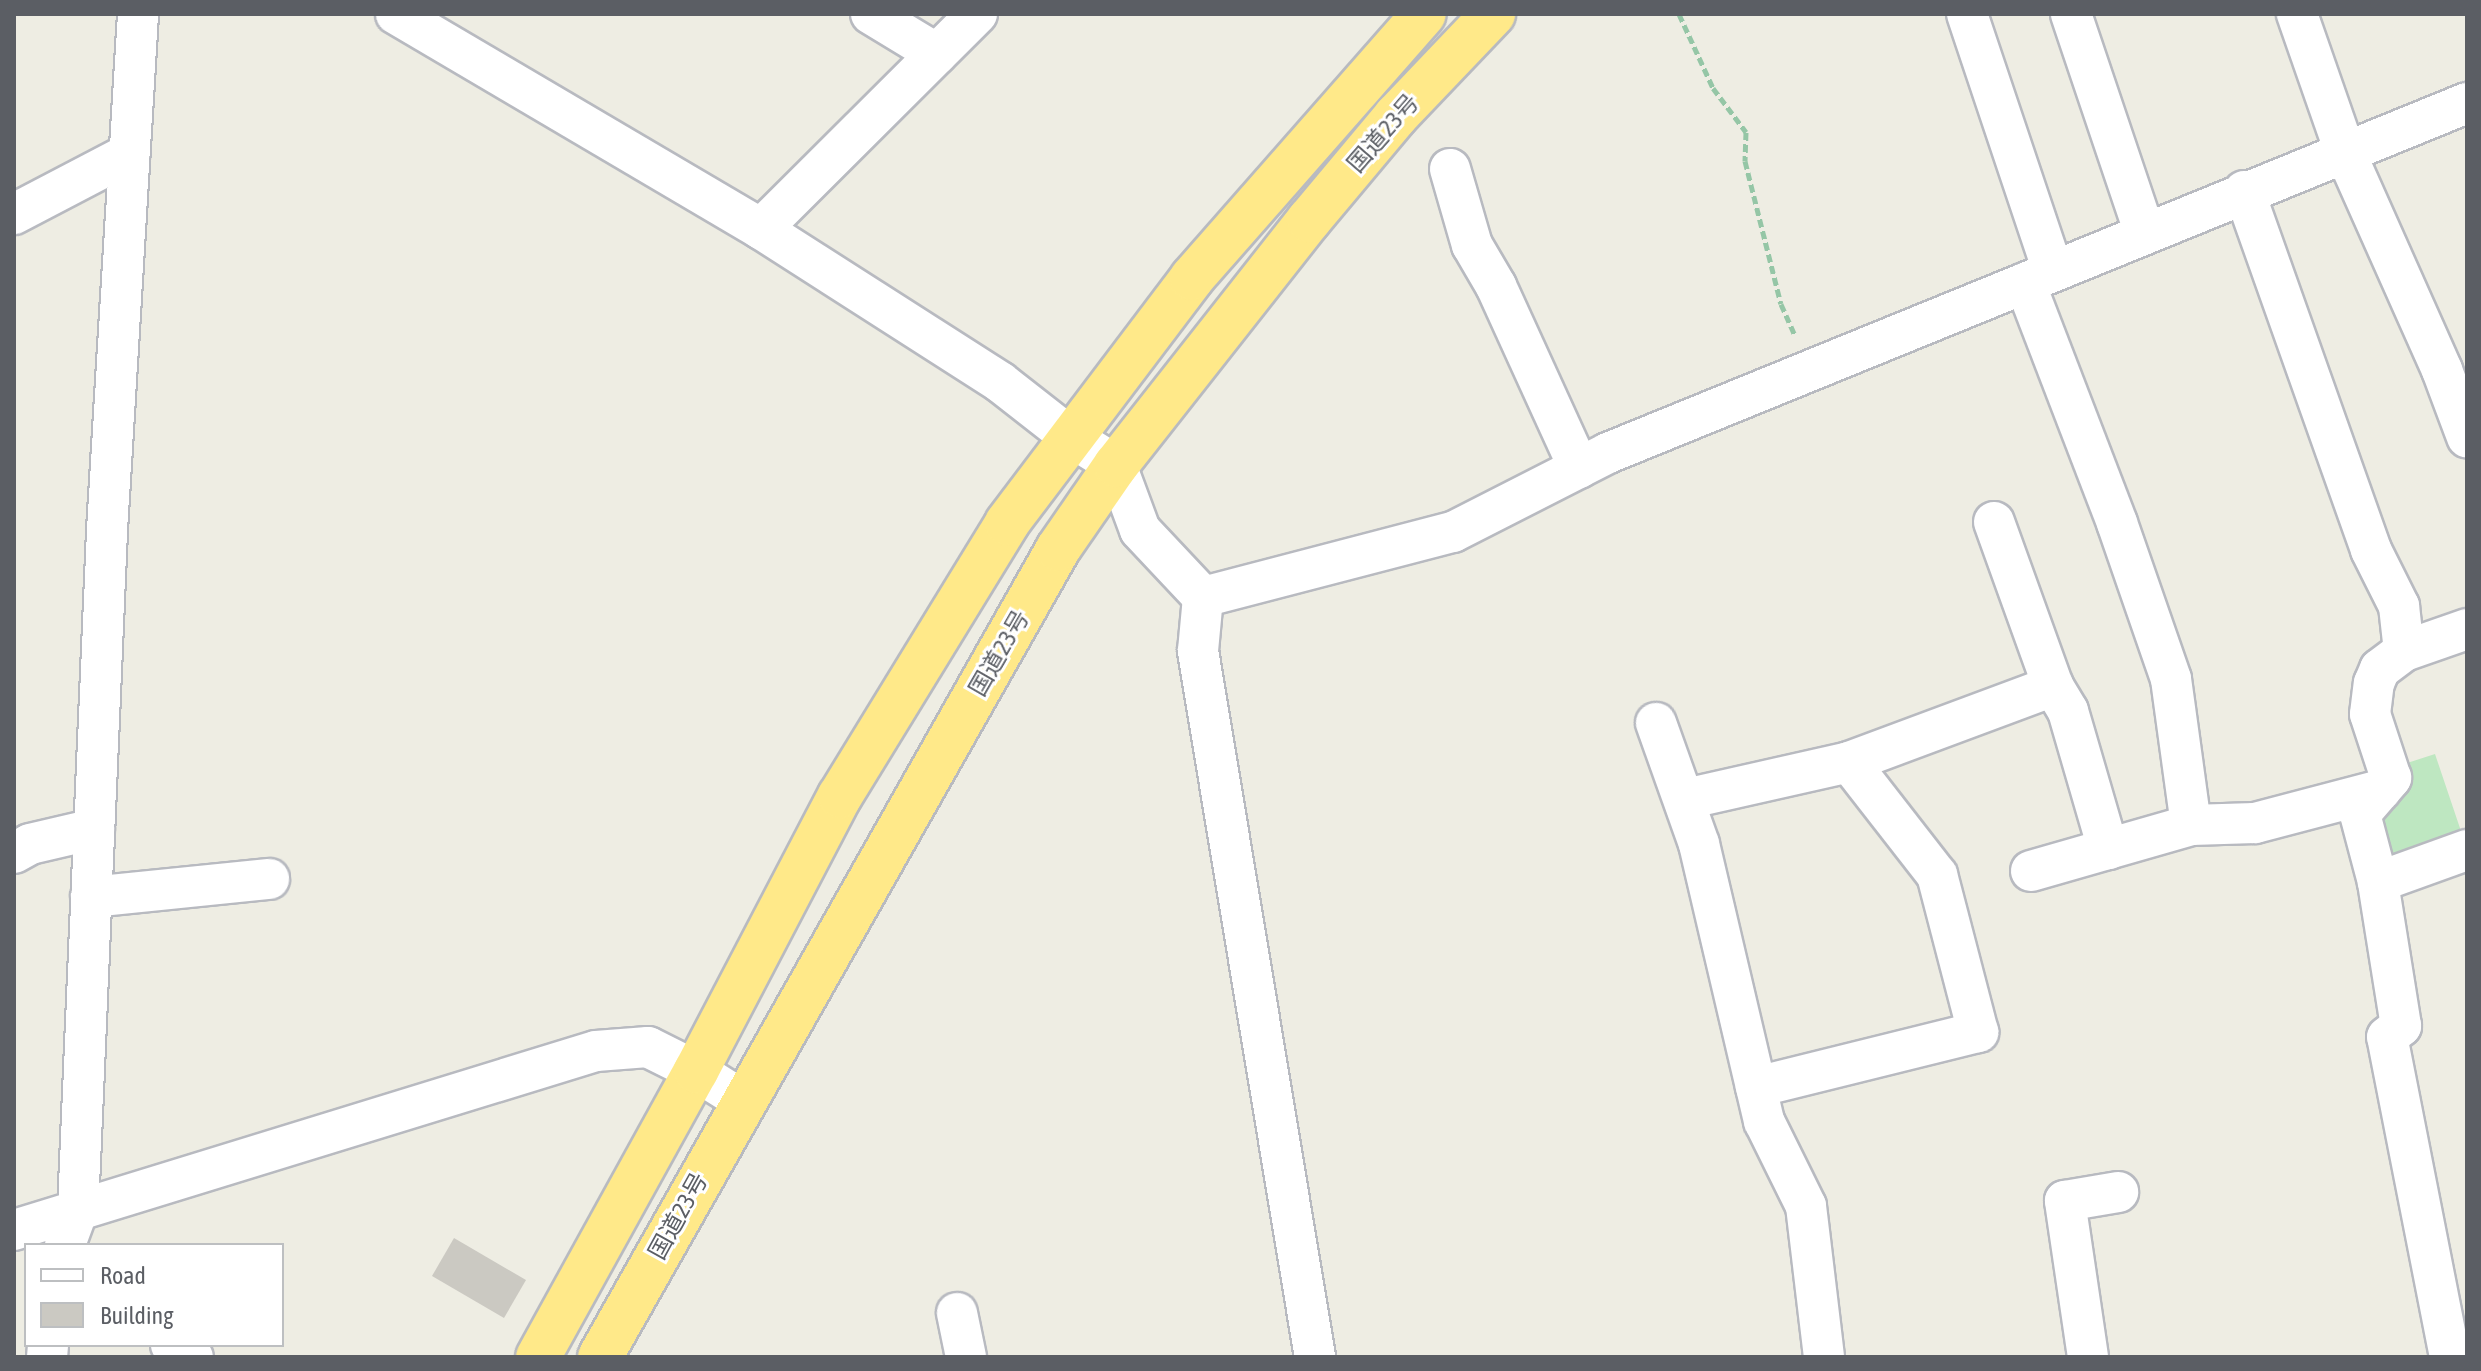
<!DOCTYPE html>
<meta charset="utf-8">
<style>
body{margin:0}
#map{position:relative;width:2481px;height:1371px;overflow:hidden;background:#eeede3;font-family:"Asap Condensed","Noto Sans JP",sans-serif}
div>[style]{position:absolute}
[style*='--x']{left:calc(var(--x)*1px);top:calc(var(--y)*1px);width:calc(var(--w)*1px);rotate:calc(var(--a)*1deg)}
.green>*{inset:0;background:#bee7c1}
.building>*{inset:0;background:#cbc9c2}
.path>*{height:5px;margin-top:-2.5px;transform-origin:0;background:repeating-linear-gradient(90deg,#95c6a6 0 8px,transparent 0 12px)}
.roads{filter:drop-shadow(2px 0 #b8bac0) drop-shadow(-2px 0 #b8bac0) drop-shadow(0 2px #b8bac0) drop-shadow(0 -2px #b8bac0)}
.minor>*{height:40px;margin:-20px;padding:0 20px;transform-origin:20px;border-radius:20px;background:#fff}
.highway>*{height:44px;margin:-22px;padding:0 22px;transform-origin:22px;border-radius:22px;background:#ffe989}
span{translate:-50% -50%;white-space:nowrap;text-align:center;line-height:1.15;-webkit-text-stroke:6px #fff;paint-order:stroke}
.street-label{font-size:24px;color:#5b5e64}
.frame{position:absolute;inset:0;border:16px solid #5b5e64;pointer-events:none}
.legend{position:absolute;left:24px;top:1243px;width:260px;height:104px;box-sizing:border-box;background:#fff;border:2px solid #bdbfc1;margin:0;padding:10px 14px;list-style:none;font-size:24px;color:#5b5e64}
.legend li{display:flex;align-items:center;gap:16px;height:40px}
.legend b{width:40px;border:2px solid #bdbfc1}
</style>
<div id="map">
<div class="green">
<div style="clip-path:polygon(2435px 754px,2464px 840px,2402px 863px,2381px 850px,2374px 832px,2407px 785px,2404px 764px)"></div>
</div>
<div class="building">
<div style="clip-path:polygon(454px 1238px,526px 1280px,504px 1318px,432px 1276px)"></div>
</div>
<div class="path">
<div style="--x:1679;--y:14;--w:81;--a:65.3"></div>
<div style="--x:1713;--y:88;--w:55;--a:53.1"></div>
<div style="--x:1746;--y:132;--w:29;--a:92"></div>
<div style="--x:1745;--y:161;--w:147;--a:75.9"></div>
<div style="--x:1781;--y:304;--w:35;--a:66"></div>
</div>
<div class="roads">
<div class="minor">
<div style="--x:396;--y:14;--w:424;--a:30.5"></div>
<div style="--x:761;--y:229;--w:284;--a:32.6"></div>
<div style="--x:1000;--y:382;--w:88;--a:38"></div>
<div style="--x:1069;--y:436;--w:55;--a:31.7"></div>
<div style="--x:1116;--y:465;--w:69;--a:69.7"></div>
<div style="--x:1140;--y:530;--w:92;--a:46.8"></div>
<div style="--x:1203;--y:597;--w:54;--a:95.3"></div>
<div style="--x:1198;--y:651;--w:716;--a:80.59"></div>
<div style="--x:871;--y:14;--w:77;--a:31.2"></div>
<div style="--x:1967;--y:14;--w:271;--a:71.5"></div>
<div style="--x:2071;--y:14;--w:232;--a:71.4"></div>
<div style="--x:2297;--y:14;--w:146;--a:70.8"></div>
<div style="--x:2345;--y:152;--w:239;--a:66"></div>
<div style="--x:2442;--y:370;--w:72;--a:69.5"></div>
<div style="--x:1450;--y:169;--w:79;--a:73.9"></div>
<div style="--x:1472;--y:245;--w:48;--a:59.7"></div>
<div style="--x:1496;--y:286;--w:200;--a:65.5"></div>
<div style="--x:2244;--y:191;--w:381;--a:70.5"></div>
<div style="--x:2371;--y:550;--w:63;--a:63.4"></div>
<div style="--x:2399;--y:606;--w:45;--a:83.7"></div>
<div style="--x:14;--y:214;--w:130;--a:-27.6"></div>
<div style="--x:761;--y:229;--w:305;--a:-44.9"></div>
<div style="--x:2025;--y:283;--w:257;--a:69"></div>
<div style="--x:2117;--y:523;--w:165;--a:70.9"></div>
<div style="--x:2171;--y:679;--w:147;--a:82.2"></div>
<div style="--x:1994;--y:522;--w:174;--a:70.2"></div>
<div style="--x:2053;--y:686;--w:29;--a:59"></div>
<div style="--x:2068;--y:711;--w:144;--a:73.8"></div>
<div style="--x:1203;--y:597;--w:258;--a:-14.6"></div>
<div style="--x:1453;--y:532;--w:174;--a:-27"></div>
<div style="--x:1608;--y:453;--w:928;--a:-22.17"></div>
<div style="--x:1656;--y:723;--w:128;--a:70.4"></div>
<div style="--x:1699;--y:844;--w:285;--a:76.8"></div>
<div style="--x:1764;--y:1121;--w:95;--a:63.7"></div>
<div style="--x:1806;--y:1206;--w:152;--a:83.2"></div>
<div style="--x:1685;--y:799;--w:168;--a:-12.7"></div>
<div style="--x:1849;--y:762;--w:218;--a:-20.4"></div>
<div style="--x:14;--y:853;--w:18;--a:-29"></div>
<div style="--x:30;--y:844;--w:66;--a:-13.2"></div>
<div style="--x:2031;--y:871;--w:166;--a:-16"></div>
<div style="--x:2191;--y:825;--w:64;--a:-1.8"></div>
<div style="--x:2255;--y:823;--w:130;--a:-14.7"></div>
<div style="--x:2378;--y:882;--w:95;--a:-19.8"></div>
<div style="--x:91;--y:897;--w:179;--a:-5.8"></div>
<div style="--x:1756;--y:1087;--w:229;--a:-13.9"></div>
<div style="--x:1978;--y:1032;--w:162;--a:-104.6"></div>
<div style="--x:1937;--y:875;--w:143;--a:-127.9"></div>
<div style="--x:14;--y:1230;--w:609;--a:-17.1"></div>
<div style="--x:596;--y:1051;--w:52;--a:-4.4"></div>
<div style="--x:648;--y:1047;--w:54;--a:26.6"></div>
<div style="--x:696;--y:1071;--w:54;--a:32.2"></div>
<div style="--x:65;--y:1245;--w:38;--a:-70"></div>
<div style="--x:78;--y:1209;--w:680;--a:-87.55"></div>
<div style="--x:107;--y:530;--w:517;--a:-86.56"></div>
<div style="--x:957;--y:1313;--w:45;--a:78.4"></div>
<div style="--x:171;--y:1345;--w:25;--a:29"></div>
<div style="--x:47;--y:1357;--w:12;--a:-85"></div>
<div style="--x:2088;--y:1357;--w:158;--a:-98.4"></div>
<div style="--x:2065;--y:1201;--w:54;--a:-9.6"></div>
<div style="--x:2450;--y:1357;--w:326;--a:-101.1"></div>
<div style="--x:2387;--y:1037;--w:18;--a:-38"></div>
<div style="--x:2401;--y:1026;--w:146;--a:-99.1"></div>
<div style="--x:2378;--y:882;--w:70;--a:-104.8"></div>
<div style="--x:2360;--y:814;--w:48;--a:-49.3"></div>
<div style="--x:2391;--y:778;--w:67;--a:-108.2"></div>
<div style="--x:2370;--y:714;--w:31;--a:-83"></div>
<div style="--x:2374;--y:683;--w:15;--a:-67"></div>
<div style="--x:2380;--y:669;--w:30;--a:-37"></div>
<div style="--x:2404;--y:651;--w:67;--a:-19.2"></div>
</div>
<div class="highway">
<div style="--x:538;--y:1357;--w:327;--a:-61.1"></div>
<div style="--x:696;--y:1071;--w:310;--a:-62.4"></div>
<div style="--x:840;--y:796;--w:320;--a:-58.5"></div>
<div style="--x:1007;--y:523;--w:307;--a:-52.9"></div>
<div style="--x:1192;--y:278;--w:351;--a:-48.7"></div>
<div style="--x:600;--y:1357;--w:929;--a:-60.45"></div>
<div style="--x:1058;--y:549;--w:102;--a:-55.4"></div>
<div style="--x:1116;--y:465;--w:312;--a:-51.8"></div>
<div style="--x:1309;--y:220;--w:136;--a:-50.1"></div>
<div style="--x:1396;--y:116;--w:141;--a:-46.4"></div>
</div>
</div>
<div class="street-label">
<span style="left:1383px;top:133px;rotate:-49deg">国道23号</span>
<span style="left:999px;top:653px;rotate:-60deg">国道23号</span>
<span style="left:678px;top:1216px;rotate:-61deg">国道23号</span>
</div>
<div class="frame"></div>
<ul class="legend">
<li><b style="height:10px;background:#fff"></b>Road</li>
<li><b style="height:22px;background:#cbc9c2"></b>Building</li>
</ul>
</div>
